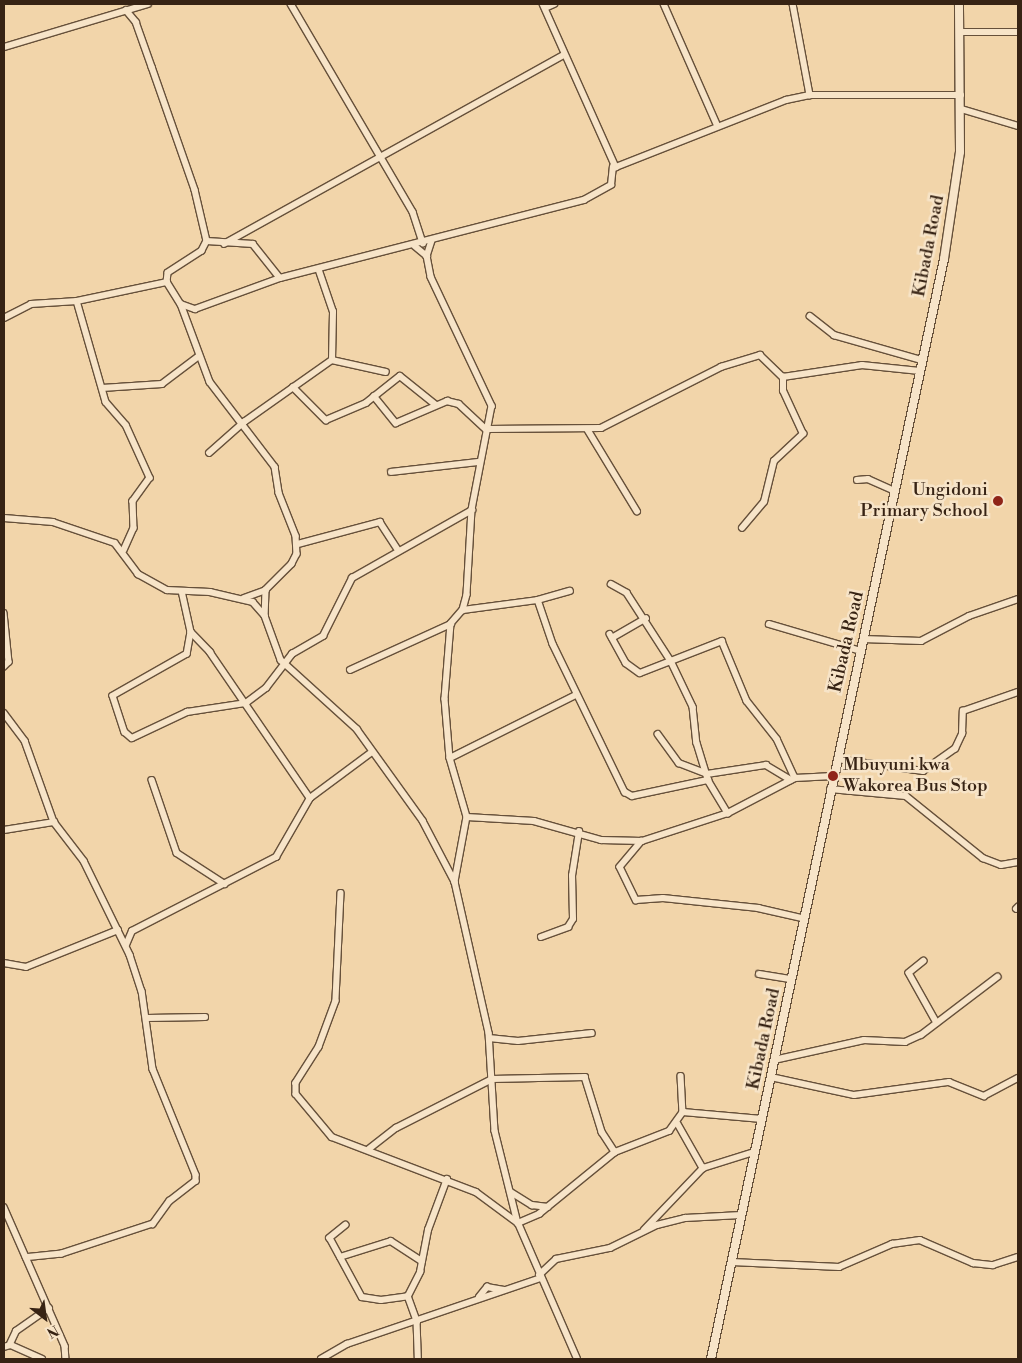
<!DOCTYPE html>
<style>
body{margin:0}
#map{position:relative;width:1022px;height:1363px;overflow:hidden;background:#f2d5aa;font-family:"Libre Bodoni",serif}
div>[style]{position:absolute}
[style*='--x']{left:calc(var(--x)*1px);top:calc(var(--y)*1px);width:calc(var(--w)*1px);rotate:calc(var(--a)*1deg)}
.roads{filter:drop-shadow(1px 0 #66503a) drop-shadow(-1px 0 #66503a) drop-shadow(0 1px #66503a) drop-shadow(0 -1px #66503a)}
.street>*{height:5.5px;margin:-2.75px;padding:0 2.75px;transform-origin:2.75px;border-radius:2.75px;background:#f7e4c8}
.secondary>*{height:8px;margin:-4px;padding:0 4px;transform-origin:4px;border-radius:4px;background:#f7e4c8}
.dots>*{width:14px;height:14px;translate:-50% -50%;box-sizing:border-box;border:2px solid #f7e4c8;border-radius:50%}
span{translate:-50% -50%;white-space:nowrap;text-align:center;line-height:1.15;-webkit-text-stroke:5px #f7e4c8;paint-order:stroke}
.street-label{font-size:18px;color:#372314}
.poi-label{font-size:18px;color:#372314}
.right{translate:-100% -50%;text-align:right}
.left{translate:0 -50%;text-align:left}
.frame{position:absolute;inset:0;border:5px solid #372314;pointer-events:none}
.north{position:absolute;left:20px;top:1293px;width:50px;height:50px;-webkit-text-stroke:4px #f7e4c8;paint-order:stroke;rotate:150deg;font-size:14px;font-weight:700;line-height:20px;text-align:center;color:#372314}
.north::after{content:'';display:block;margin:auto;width:18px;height:22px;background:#372314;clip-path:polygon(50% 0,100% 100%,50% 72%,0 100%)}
</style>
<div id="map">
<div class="roads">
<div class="street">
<div style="--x:291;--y:4;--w:241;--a:59.6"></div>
<div style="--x:413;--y:212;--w:33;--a:72"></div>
<div style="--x:543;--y:4;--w:179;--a:65.9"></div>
<div style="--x:616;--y:167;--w:183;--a:-21.5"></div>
<div style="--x:786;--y:100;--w:25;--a:-12"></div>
<div style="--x:810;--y:95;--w:151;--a:0"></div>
<div style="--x:664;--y:4;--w:131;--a:66.2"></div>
<div style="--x:793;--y:4;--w:93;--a:79.4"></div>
<div style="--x:545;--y:8;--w:10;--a:-24"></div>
<div style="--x:126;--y:10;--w:16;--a:50"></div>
<div style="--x:136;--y:22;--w:48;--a:70.4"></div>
<div style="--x:152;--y:67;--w:130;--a:70.7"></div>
<div style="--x:195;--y:190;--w:52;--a:76.8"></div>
<div style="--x:207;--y:241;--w:11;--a:117"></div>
<div style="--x:202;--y:251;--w:40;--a:147.1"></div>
<div style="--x:168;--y:273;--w:9;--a:96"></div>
<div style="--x:961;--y:32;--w:57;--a:0"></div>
<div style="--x:4;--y:47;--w:150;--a:-16.6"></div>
<div style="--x:961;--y:109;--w:59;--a:16.6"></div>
<div style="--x:207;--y:241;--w:46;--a:3.7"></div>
<div style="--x:253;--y:244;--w:43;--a:51.5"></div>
<div style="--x:432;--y:241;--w:16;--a:108"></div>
<div style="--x:427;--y:256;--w:21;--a:79"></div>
<div style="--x:431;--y:277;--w:143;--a:64.7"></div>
<div style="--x:492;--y:406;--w:106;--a:100.9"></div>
<div style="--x:472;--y:510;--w:85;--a:93.4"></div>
<div style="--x:467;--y:595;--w:16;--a:105"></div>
<div style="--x:463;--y:610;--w:18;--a:131"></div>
<div style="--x:451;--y:624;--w:75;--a:94.6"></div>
<div style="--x:445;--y:699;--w:59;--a:85.2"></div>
<div style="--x:450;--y:758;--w:61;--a:73.9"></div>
<div style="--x:467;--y:817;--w:67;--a:3.4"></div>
<div style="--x:534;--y:821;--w:70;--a:15.8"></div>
<div style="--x:601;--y:840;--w:41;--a:1.4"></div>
<div style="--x:642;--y:841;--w:90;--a:-18"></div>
<div style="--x:728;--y:813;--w:76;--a:-27.6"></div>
<div style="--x:795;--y:778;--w:38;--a:-3"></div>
<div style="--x:224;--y:244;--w:389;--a:-29.1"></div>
<div style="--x:415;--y:246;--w:16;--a:40"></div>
<div style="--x:77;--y:301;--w:105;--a:74"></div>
<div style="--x:106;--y:402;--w:30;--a:49"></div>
<div style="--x:126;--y:425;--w:58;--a:65.6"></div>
<div style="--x:150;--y:478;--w:29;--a:126"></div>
<div style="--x:133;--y:501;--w:27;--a:88"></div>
<div style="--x:134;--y:528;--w:24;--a:114"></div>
<div style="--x:181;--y:304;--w:83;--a:69.6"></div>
<div style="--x:210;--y:382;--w:107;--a:52.6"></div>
<div style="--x:275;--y:467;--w:26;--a:81"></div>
<div style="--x:279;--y:493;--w:46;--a:68.4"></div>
<div style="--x:296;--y:536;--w:18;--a:87"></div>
<div style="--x:297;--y:554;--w:11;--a:117"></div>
<div style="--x:292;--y:564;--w:37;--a:135"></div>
<div style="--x:266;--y:590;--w:25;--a:92"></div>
<div style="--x:810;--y:316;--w:31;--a:38"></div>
<div style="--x:834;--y:335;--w:91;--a:15.9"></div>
<div style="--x:4;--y:318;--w:30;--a:-27"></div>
<div style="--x:31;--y:304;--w:46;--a:-3.7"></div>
<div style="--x:77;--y:301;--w:92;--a:-11.9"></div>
<div style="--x:167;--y:282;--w:26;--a:58"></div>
<div style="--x:181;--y:304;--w:15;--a:20"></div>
<div style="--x:195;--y:309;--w:90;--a:-20"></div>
<div style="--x:280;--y:278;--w:314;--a:-14.4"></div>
<div style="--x:584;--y:200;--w:31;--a:-29"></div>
<div style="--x:611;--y:185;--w:18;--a:-84"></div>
<div style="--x:332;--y:360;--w:55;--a:12.5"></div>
<div style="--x:293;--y:387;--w:47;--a:45"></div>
<div style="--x:326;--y:420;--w:43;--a:-23"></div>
<div style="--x:366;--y:403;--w:43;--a:-38.5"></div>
<div style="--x:400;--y:376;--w:45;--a:38.7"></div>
<div style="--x:102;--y:388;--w:60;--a:-3.8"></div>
<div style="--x:162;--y:384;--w:46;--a:-37.1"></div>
<div style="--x:374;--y:396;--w:35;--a:51"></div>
<div style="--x:396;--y:423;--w:56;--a:-23.3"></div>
<div style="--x:447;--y:401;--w:12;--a:14"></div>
<div style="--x:459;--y:404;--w:38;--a:43"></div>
<div style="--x:487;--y:429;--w:114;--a:-0.5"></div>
<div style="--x:601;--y:428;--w:135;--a:-26.9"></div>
<div style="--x:721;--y:367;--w:41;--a:-17.1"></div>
<div style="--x:760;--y:355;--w:32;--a:44"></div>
<div style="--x:783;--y:377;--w:80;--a:-8.6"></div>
<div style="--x:862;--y:365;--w:58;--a:5.9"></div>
<div style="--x:588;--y:430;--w:95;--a:58.8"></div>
<div style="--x:209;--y:453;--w:47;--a:-41.5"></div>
<div style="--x:244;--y:422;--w:108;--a:-35.2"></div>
<div style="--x:332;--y:360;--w:48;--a:-88.8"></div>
<div style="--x:333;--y:312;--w:43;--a:-108.9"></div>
<div style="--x:391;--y:472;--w:89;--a:-6.5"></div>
<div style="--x:857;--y:480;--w:11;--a:-5"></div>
<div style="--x:868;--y:479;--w:30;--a:24"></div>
<div style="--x:4;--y:518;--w:49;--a:4.7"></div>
<div style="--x:53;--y:522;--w:65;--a:18.7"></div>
<div style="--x:115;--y:543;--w:39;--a:53"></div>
<div style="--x:138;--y:574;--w:33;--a:29"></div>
<div style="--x:167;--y:590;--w:43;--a:2.7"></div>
<div style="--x:210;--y:592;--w:44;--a:13.1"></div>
<div style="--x:253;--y:602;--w:18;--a:49"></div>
<div style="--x:265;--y:616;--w:47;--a:70"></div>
<div style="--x:281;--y:660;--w:103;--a:42.2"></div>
<div style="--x:357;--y:729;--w:113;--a:54.3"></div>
<div style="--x:423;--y:821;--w:69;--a:62.3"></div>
<div style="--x:742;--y:528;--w:34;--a:-50"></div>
<div style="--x:764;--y:502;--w:42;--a:-76.3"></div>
<div style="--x:774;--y:461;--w:40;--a:-43"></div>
<div style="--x:803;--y:434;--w:47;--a:-114.9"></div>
<div style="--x:783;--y:391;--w:14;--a:-90"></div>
<div style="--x:298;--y:544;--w:85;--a:-15"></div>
<div style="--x:380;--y:522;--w:33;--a:57"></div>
<div style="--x:611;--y:584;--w:18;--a:29"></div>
<div style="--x:627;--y:593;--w:81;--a:57.1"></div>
<div style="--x:671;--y:661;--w:51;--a:64.4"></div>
<div style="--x:693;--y:707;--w:36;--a:84"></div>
<div style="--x:697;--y:743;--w:39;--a:73"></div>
<div style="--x:182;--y:591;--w:42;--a:77.6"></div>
<div style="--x:191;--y:632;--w:22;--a:100"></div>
<div style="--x:187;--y:654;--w:85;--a:150.4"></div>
<div style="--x:113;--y:696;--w:38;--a:72"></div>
<div style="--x:125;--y:732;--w:9;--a:41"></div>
<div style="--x:132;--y:738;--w:61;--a:-25.3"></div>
<div style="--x:187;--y:712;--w:60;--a:-8.7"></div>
<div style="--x:246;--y:703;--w:25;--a:-37"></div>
<div style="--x:266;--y:688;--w:43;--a:-52.6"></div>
<div style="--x:292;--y:654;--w:36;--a:-30"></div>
<div style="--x:323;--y:636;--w:65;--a:-63.4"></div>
<div style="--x:352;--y:578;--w:138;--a:-29.5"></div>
<div style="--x:244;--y:598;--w:23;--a:-20"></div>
<div style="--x:538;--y:600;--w:33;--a:-16"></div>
<div style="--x:463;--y:610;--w:76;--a:-7.6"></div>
<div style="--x:538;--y:600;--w:46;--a:71.2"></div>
<div style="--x:553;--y:644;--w:165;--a:64.1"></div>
<div style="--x:625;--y:792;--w:8;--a:30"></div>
<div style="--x:632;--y:796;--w:78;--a:-11.9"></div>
<div style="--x:708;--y:780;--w:39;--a:59"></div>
<div style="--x:4;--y:613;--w:49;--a:84.2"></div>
<div style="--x:9;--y:662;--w:7;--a:135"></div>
<div style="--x:769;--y:624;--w:96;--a:16.4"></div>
<div style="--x:191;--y:632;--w:28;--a:46"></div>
<div style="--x:210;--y:652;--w:177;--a:55.6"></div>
<div style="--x:610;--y:634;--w:33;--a:61"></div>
<div style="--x:626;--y:663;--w:17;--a:36"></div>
<div style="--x:640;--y:673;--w:88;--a:-21.3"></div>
<div style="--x:722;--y:641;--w:65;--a:67.4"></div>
<div style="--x:747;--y:701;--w:48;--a:51.7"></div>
<div style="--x:777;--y:739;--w:43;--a:65.2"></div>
<div style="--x:612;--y:638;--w:39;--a:-30"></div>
<div style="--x:863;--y:639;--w:58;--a:2"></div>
<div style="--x:921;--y:641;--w:54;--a:-27.5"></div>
<div style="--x:969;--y:616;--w:52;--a:-19.1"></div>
<div style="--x:350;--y:670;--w:111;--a:-24.5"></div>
<div style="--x:4;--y:713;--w:35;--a:53"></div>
<div style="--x:25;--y:741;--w:86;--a:70.3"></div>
<div style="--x:54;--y:822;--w:49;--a:52.4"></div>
<div style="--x:84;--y:861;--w:105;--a:63.9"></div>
<div style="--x:130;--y:955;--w:38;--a:72"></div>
<div style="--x:142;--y:991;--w:79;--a:82"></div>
<div style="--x:153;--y:1069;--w:114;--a:67.9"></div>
<div style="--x:196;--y:1175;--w:6;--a:90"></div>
<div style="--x:196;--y:1181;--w:33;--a:142"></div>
<div style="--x:170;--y:1201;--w:29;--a:126"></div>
<div style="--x:153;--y:1224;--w:96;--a:161.8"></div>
<div style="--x:62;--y:1254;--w:36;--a:174"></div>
<div style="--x:658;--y:734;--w:36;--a:54"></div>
<div style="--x:679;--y:763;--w:30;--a:21"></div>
<div style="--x:707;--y:774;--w:60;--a:-8.7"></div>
<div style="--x:766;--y:765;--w:29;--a:31"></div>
<div style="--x:450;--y:758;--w:141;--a:-26.6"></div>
<div style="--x:837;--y:759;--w:87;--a:7.9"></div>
<div style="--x:923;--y:771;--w:39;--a:-35"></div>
<div style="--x:955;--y:749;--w:17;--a:-65"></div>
<div style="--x:962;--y:734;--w:23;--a:-88"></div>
<div style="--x:963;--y:711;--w:58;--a:-19.1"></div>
<div style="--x:152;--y:780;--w:77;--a:71.1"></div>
<div style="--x:177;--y:853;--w:57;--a:32.9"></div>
<div style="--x:830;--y:789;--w:76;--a:5.3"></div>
<div style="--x:906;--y:796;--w:99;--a:38.8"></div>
<div style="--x:983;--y:858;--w:19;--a:21"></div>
<div style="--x:1001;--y:865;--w:17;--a:-10"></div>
<div style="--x:467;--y:817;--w:66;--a:100.5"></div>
<div style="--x:455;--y:882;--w:155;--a:77.3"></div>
<div style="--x:489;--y:1033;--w:98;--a:86.5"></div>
<div style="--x:495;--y:1131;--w:95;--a:76"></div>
<div style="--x:4;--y:830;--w:51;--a:-9.1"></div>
<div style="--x:642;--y:841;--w:34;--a:130"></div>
<div style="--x:620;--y:867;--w:37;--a:64"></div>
<div style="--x:636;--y:900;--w:27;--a:-4"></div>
<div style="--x:663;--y:898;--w:96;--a:6"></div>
<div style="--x:758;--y:908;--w:45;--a:12.8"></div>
<div style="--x:341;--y:893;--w:108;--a:92.7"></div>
<div style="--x:336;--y:1001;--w:49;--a:110.3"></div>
<div style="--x:319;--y:1047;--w:43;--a:122.6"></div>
<div style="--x:296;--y:1083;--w:11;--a:90"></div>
<div style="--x:296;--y:1094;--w:56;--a:50.1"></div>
<div style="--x:332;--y:1137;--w:154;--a:20.9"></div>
<div style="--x:476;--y:1192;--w:52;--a:36.4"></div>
<div style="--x:1016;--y:909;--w:3;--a:-45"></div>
<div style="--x:541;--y:937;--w:29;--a:-20"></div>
<div style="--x:568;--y:927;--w:9;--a:-58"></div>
<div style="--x:573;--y:919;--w:43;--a:-91.3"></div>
<div style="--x:572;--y:876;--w:45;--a:-81"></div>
<div style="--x:126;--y:945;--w:15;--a:-67"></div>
<div style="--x:132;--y:931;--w:162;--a:-27.2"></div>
<div style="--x:276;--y:857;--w:68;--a:-60"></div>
<div style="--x:310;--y:798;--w:77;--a:-36.6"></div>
<div style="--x:924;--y:961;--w:19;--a:141"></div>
<div style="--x:909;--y:973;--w:57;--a:60.8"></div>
<div style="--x:4;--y:963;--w:22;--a:10"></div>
<div style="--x:26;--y:967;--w:99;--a:-21.9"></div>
<div style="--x:759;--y:974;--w:33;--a:9"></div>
<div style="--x:147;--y:1018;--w:58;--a:-1"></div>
<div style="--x:489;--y:1038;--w:29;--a:6"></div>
<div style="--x:518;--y:1041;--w:74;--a:-6.2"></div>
<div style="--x:774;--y:1060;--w:92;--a:-12.5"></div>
<div style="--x:864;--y:1040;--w:41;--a:2.8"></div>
<div style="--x:905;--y:1042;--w:17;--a:-24"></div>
<div style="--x:921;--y:1035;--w:96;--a:-37.3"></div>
<div style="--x:681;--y:1076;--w:36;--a:87"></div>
<div style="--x:771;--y:1077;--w:85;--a:12.2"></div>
<div style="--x:854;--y:1095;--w:96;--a:-7.8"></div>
<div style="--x:949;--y:1082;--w:38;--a:22"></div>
<div style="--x:984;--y:1096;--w:38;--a:-28"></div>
<div style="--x:678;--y:1124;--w:51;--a:60.4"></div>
<div style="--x:369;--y:1149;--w:34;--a:-38"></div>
<div style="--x:396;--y:1128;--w:108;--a:-27"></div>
<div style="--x:492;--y:1079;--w:93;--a:-1.2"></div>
<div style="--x:585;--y:1077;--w:58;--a:72.8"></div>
<div style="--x:602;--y:1132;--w:24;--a:57"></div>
<div style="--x:511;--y:1192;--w:25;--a:32"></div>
<div style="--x:532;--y:1205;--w:16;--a:7"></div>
<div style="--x:4;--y:1207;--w:152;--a:66.3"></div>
<div style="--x:65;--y:1346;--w:13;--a:86"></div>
<div style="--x:346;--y:1225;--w:21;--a:141"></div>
<div style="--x:330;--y:1238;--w:67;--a:61.5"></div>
<div style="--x:362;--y:1297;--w:19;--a:9"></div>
<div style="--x:381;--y:1300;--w:27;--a:-8"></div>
<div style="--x:408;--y:1296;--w:27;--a:70"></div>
<div style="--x:417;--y:1321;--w:38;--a:88"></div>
<div style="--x:644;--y:1230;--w:86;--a:-46.4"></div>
<div style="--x:703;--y:1168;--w:53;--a:-17.4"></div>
<div style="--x:340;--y:1257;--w:53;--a:-17.4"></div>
<div style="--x:391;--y:1241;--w:37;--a:33"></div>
<div style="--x:732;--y:1262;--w:107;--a:2.7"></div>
<div style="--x:839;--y:1267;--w:58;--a:-23.5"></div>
<div style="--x:892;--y:1244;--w:28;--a:-8"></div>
<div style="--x:920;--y:1240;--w:58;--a:23.5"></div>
<div style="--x:973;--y:1263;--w:20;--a:6"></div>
<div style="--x:993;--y:1265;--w:26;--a:-18"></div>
<div style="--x:539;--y:1275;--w:23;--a:-43"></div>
<div style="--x:556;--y:1259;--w:55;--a:-11.5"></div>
<div style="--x:610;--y:1248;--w:52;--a:-26.1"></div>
<div style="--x:657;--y:1225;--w:29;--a:-14"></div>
<div style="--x:685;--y:1218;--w:56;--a:-3.1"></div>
<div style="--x:408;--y:1296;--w:27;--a:-63"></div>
<div style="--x:420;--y:1272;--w:43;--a:-79.2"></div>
<div style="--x:428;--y:1230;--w:54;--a:-69.6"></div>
<div style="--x:479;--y:1297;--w:13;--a:-51"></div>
<div style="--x:487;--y:1287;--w:17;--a:10"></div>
<div style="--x:10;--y:1344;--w:14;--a:-65"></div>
<div style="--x:16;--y:1331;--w:40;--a:-34.9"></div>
<div style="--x:4;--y:1347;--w:7;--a:-16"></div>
<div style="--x:11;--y:1345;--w:34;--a:24"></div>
<div style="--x:321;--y:1359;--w:30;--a:-30"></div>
<div style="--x:347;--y:1344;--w:205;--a:-18.8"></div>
<div style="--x:577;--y:1359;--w:148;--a:-113.5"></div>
<div style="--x:518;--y:1223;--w:23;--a:-23"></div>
<div style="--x:539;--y:1214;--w:98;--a:-39.2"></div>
<div style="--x:615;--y:1152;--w:58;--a:-21.3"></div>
<div style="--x:669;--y:1131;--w:24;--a:-54"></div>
<div style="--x:683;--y:1112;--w:79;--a:5.1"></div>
</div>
<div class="secondary">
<div style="--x:711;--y:1359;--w:1124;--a:-78.04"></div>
<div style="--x:944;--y:259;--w:108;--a:-81.5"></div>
<div style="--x:960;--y:152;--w:148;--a:-90.4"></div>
</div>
</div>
<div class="dots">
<div style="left:998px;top:501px;background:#8f2418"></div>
<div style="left:833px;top:776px;background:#8f2418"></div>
</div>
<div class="street-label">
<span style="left:929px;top:246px;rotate:-79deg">Kibada Road</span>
<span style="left:847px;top:642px;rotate:-77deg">Kibada Road</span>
<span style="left:764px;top:1039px;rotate:-78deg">Kibada Road</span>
</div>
<div class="poi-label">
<span class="right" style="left:988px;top:501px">Ungidoni<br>Primary School</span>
<span class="left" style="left:843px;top:776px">Mbuyuni kwa<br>Wakorea Bus Stop</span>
</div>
<div class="frame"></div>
<div class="north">N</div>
</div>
